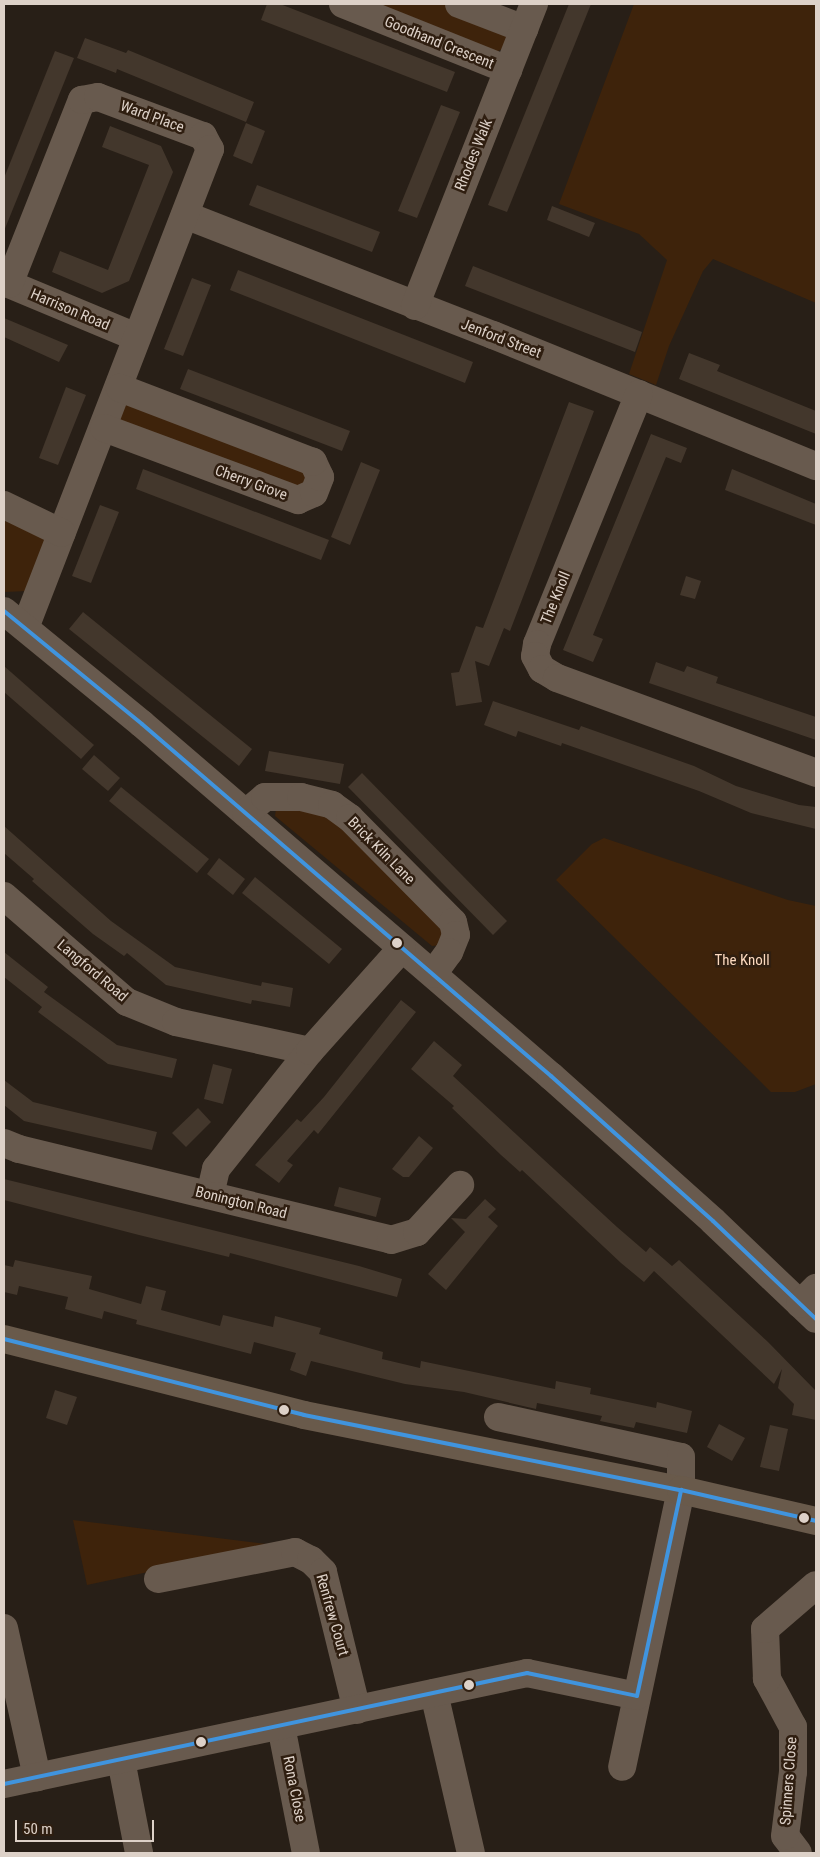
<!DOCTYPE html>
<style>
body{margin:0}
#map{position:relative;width:820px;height:1857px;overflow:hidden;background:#281f17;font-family:"Roboto Condensed",sans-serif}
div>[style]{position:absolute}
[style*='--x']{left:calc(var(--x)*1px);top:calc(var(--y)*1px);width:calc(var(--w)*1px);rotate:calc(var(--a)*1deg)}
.green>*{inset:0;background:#3e230b}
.building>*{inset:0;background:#43372c}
.minor>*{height:28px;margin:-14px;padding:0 14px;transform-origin:14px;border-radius:14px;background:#685a4e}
.major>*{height:28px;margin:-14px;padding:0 14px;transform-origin:14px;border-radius:14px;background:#695a4b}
.bus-1>*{height:4px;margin:-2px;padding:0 2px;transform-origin:2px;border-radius:2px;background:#4094de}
.dots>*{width:14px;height:14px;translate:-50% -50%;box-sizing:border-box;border:2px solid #2f1e10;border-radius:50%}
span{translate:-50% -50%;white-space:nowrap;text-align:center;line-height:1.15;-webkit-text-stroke:5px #2f1e10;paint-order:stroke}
.street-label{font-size:15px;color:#ddd1c8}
.park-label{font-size:15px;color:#fcd9bf}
.frame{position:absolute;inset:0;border:5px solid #ddd1c8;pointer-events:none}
.scale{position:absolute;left:15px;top:1820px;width:139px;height:22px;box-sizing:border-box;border:2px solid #ddd1c8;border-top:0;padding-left:6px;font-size:15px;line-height:18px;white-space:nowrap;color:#ddd1c8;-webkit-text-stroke:4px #2f1e10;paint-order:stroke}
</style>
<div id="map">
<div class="green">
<div style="clip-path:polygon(371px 4px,442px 4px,502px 27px,508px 34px,506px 48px,492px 53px)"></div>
<div style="clip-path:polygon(634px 4px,816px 4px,816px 303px,713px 259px,703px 271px,669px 346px,656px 385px,629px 374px,667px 260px,639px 234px,559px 204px)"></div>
<div style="clip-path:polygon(126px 403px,305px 472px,306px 482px,300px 488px,126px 426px,120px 419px)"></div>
<div style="clip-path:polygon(4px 513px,23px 522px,47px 542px,28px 591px,4px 592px)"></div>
<div style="clip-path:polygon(276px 809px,321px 810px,444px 923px,441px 945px,432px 946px,275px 816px)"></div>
<div style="clip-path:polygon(604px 838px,788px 900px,816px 906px,816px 1084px,795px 1092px,771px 1092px,556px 880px,592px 844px)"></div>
<div style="clip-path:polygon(73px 1520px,275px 1545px,87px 1585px)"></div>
</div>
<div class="building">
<div style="clip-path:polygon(267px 4px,280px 4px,455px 72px,447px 92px,261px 20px)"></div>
<div style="clip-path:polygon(569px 4px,591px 4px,507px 212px,488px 205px)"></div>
<div style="clip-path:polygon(85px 38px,126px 53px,128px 50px,254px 102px,246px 122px,117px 69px,116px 73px,77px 58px)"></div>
<div style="clip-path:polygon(55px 51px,74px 58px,4px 231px,4px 178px)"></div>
<div style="clip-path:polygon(441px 105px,460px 112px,417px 218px,398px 211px)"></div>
<div style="clip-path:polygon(246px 123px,265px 131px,252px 164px,233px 156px)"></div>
<div style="clip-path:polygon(110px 126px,161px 146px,173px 172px,129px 281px,102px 293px,52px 272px,60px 251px,108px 270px,149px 165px,102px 147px)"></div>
<div style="clip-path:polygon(257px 185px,380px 232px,372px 252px,249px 205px)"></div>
<div style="clip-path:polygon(552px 206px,595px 223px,589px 237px,547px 220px)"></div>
<div style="clip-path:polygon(473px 266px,642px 332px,635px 352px,465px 286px)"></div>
<div style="clip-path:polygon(238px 270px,473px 362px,465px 383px,230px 290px)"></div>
<div style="clip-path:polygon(192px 278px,211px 285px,183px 356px,164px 349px)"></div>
<div style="clip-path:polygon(4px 318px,68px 345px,59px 362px,4px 337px)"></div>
<div style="clip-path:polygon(689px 353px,720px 365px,717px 371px,816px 411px,816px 434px,679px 379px)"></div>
<div style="clip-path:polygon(188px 369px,350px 431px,342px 451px,180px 389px)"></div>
<div style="clip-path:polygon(66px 387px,86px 395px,58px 465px,39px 458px)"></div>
<div style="clip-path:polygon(569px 402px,594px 411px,588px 427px,510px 631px,504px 628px,489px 666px,475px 661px,482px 702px,456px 706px,451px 673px,459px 672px,476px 626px,483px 628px)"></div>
<div style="clip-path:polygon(651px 434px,687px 448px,681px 463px,666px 457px,593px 635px,603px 639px,593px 662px,563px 650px)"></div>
<div style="clip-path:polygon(361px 462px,380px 470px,350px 545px,331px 537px)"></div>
<div style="clip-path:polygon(143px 469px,329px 540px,321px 560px,136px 489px)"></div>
<div style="clip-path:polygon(732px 469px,816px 504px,816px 525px,725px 490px)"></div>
<div style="clip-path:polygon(100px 505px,119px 512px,91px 583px,72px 576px)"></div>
<div style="clip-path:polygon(686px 576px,701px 581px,695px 599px,680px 595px)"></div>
<div style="clip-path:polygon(83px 612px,252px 749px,239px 766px,69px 629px)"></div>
<div style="clip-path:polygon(656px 662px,684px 672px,687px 666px,718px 677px,716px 683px,816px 717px,816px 740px,649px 683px)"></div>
<div style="clip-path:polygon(4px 666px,94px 745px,81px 759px,4px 692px)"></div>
<div style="clip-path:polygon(493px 701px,579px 730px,581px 726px,694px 766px,736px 786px,799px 805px,816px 807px,816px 829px,751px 813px,699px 791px,562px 743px,561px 746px,518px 731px,516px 737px,484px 725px)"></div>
<div style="clip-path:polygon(269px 751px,344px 764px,340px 784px,265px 771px)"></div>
<div style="clip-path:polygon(94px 755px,120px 778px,108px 791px,82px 769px)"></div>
<div style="clip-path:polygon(362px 773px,507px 921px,493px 935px,348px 787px)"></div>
<div style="clip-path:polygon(121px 787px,209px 859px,197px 873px,109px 801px)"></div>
<div style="clip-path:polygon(4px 826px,111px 921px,175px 967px,261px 986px,262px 982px,293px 988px,290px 1007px,252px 1000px,251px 1004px,166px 985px,127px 953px,124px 956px,93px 934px,32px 881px,34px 879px,4px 853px)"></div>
<div style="clip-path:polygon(219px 858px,245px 879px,233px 895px,207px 874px)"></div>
<div style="clip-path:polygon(255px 877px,342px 949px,329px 964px,242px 893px)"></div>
<div style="clip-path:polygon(4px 952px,48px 987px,44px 992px,117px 1045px,177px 1059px,172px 1078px,108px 1064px,38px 1012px,42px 1007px,4px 977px)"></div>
<div style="clip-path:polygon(401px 1000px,416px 1012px,318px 1134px,314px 1130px,287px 1161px,293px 1165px,279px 1183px,255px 1165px,297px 1119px,301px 1122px,324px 1097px)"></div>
<div style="clip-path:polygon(434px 1041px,462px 1065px,453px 1076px,617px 1227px,646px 1252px,650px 1247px,672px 1266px,679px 1260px,768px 1342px,816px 1391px,816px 1420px,792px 1415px,794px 1404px,778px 1388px,782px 1369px,774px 1384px,654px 1271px,644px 1282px,621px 1263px,522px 1170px,520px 1172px,501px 1155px,452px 1108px,454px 1106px,411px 1069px)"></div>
<div style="clip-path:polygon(213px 1064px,232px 1069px,223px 1104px,204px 1099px)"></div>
<div style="clip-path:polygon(4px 1080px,33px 1102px,157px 1132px,152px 1150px,24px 1121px,4px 1105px)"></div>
<div style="clip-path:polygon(198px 1108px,211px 1122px,186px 1147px,172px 1133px)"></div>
<div style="clip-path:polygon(419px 1136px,433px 1148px,409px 1177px,403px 1177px,392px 1169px)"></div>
<div style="clip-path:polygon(4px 1179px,359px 1266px,402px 1279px,397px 1297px,230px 1253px,229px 1257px,139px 1235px,4px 1200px)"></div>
<div style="clip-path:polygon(339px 1187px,381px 1198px,376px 1217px,334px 1206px)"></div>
<div style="clip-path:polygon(485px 1199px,496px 1209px,488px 1217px,498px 1226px,446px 1290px,428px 1274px,465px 1232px,451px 1218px,466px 1219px)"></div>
<div style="clip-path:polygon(15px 1260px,92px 1276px,89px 1289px,141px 1304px,146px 1286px,166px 1291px,161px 1310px,220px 1326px,223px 1315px,273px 1327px,275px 1316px,321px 1328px,319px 1334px,383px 1352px,382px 1359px,420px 1368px,421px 1361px,555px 1389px,556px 1381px,591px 1388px,590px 1394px,656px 1408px,657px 1402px,692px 1411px,687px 1433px,636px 1422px,634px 1428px,600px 1421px,602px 1416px,537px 1403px,536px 1409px,464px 1392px,405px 1384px,311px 1361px,306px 1376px,290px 1370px,296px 1353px,254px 1342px,251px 1354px,136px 1324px,137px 1320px,104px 1311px,102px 1319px,65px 1309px,68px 1297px,19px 1286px,17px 1295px,4px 1292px,4px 1265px,13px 1267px)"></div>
<div style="clip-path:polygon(55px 1390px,77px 1397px,67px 1425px,46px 1418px)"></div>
<div style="clip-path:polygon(719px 1424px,745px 1438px,732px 1461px,707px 1447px)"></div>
<div style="clip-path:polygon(770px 1425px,788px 1429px,779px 1471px,760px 1467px)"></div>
</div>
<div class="minor">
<div style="--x:343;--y:4;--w:178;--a:21.8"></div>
<div style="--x:459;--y:4;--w:70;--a:21"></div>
<div style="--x:185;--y:215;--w:331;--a:21.3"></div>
<div style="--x:493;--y:335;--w:349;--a:22.1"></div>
<div style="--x:4;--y:282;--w:143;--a:22.6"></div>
<div style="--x:9;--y:284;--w:198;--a:-68.4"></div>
<div style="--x:82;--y:100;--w:16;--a:-11"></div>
<div style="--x:98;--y:97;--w:112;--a:20.4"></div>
<div style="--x:203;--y:136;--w:15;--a:62"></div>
<div style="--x:210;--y:149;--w:513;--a:111.12"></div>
<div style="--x:415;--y:306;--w:325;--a:-68.5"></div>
<div style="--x:639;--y:394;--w:270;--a:112.2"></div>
<div style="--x:537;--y:644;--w:12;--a:99"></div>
<div style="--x:535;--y:656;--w:15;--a:62"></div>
<div style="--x:542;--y:669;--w:17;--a:31"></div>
<div style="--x:557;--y:678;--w:276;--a:20.1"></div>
<div style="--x:104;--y:428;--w:207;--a:20.4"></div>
<div style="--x:298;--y:500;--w:17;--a:-24"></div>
<div style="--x:314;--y:493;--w:17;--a:-69"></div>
<div style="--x:320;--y:477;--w:17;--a:-115"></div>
<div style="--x:313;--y:462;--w:207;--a:-159"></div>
<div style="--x:4;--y:505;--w:64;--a:25.8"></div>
<div style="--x:4;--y:611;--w:178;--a:39.3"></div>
<div style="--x:142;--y:724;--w:540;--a:40.72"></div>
<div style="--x:551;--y:1076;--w:217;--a:41.8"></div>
<div style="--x:713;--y:1221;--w:142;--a:43.6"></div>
<div style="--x:246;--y:813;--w:25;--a:-40"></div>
<div style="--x:265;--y:797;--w:36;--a:0"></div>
<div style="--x:301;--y:797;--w:32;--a:14"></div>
<div style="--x:332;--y:805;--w:22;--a:36"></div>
<div style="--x:350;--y:818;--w:146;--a:45.3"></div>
<div style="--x:453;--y:922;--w:13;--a:77"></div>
<div style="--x:456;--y:935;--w:18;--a:112"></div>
<div style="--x:449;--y:952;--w:27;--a:126"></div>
<div style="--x:4;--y:896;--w:162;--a:40.8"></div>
<div style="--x:127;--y:1002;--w:53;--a:22.2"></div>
<div style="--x:176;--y:1022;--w:137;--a:12.2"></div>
<div style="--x:4;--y:1143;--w:16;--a:22"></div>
<div style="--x:19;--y:1149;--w:383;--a:13.7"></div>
<div style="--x:391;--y:1240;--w:27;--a:-17"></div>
<div style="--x:417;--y:1232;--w:64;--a:-47.5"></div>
<div style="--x:210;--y:1195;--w:27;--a:-77"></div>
<div style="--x:216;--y:1169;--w:151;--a:-51.5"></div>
<div style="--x:310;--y:1051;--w:138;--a:-48.2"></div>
<div style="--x:800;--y:1304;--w:23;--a:-45"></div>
<div style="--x:498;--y:1417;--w:187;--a:12.3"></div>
<div style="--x:681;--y:1457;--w:33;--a:90"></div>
<div style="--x:681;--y:1490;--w:283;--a:102"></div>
<div style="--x:158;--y:1579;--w:140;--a:-11.1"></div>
<div style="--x:295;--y:1552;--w:18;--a:27"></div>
<div style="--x:311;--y:1560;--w:17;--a:45"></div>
<div style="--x:323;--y:1572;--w:142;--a:76.2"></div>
<div style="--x:4;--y:1628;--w:153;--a:77.5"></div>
<div style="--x:434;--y:1693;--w:164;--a:77"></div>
<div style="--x:281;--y:1726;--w:129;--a:78.9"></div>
<div style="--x:121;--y:1760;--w:95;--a:79"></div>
<div style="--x:4;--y:1784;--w:535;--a:-11.98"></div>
<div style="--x:527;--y:1673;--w:112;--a:11.8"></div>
<div style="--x:798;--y:1853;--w:21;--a:-127"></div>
<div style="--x:785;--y:1836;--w:64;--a:-82.9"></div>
<div style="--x:793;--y:1772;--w:45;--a:-90"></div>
<div style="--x:793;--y:1727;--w:55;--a:-118.4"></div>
<div style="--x:767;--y:1679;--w:50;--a:-92.3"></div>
<div style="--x:765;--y:1629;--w:67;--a:-40.8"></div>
</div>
<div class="major">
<div style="--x:4;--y:1339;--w:309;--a:14.2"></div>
<div style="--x:304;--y:1415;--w:384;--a:11.3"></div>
<div style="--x:681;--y:1490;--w:139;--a:12.9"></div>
</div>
<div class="bus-1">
<div style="--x:4;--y:611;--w:178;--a:39.3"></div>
<div style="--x:142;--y:724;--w:540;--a:40.72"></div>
<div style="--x:551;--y:1076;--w:217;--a:41.8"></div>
<div style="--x:713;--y:1221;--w:142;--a:43.6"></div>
<div style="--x:4;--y:1339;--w:309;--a:14.2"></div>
<div style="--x:304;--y:1415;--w:384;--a:11.3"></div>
<div style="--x:681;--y:1490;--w:139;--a:12.9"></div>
<div style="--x:4;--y:1784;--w:535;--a:-11.98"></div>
<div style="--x:527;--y:1673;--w:112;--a:11.8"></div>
<div style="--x:637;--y:1696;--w:211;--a:-77.9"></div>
</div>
<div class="dots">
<div style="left:397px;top:943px;background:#ddd1c8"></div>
<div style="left:284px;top:1410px;background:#ddd1c8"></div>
<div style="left:804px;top:1518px;background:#ddd1c8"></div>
<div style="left:469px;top:1685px;background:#ddd1c8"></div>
<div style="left:201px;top:1742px;background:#ddd1c8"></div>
</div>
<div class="street-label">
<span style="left:439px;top:43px;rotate:22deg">Goodhand Crescent</span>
<span style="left:152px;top:117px;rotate:20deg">Ward Place</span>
<span style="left:474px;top:155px;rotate:-68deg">Rhodes Walk</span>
<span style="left:70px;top:310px;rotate:23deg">Harrison Road</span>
<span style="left:501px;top:339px;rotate:21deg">Jenford Street</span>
<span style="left:251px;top:483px;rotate:20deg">Cherry Grove</span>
<span style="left:556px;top:598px;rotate:-68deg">The Knoll</span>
<span style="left:381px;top:851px;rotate:45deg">Brick Kiln Lane</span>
<span style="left:92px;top:971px;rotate:40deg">Langford Road</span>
<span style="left:241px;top:1203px;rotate:14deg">Bonington Road</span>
<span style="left:332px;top:1615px;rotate:74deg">Renfrew Court</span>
<span style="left:789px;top:1781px;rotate:-86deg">Spinners Close</span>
<span style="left:294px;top:1789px;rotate:79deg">Rona Close</span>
</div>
<div class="park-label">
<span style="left:742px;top:961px">The Knoll</span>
</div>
<div class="frame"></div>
<div class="scale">50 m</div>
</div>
